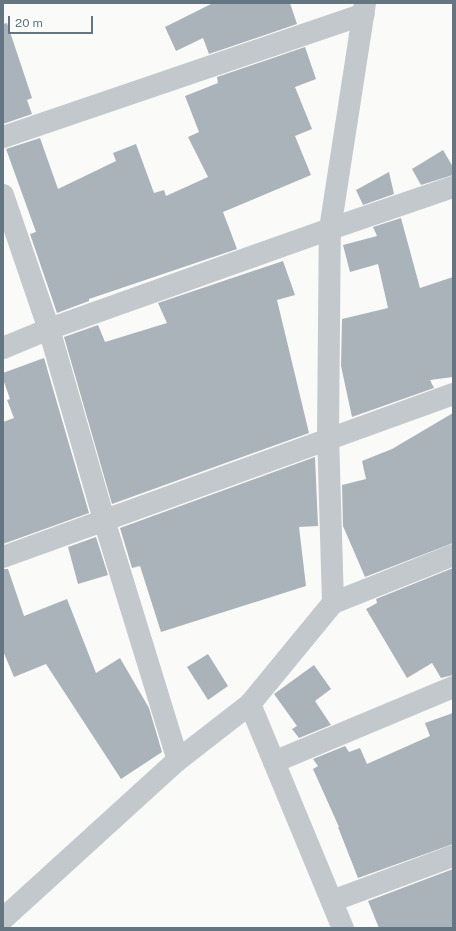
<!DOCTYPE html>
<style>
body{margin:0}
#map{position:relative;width:456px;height:931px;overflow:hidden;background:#fafaf8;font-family:"Public Sans",sans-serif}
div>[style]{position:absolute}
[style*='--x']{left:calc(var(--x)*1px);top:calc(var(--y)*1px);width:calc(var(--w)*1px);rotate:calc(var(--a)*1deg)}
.building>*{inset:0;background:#aab3b9}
.street>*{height:22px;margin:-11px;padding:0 11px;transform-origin:11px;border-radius:11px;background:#c3c8cc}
span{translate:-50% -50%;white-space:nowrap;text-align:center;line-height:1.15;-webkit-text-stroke:4px #fff;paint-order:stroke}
.frame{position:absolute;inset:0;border:4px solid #657683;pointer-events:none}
.scale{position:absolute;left:8px;top:16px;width:85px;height:18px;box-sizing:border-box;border:2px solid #657683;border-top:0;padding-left:5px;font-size:12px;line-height:14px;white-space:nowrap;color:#657683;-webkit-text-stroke:3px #fff;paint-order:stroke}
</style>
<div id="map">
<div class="building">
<div style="clip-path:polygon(213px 3px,290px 3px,297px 24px,209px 54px,203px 38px,176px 51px,165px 27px)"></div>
<div style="clip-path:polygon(7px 23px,32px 98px,27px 100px,32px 114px,3px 124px,3px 24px)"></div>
<div style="clip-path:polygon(305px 47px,316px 79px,295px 87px,312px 129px,295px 136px,311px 175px,223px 212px,237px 249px,89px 299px,89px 301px,57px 313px,30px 234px,36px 232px,6px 149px,40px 138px,58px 189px,116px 161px,113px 153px,136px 144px,154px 193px,164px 190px,166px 196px,208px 177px,188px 137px,199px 132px,185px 96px,218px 83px,217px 77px)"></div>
<div style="clip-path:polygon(443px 150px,453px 167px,453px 175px,421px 185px,412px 169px)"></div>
<div style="clip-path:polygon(389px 172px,394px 194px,363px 205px,356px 190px)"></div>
<div style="clip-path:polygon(401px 218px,420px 288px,453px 277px,453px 377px,430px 380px,434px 388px,352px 417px,341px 366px,342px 319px,388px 308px,378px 264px,350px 272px,343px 245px,377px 236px,373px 227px)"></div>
<div style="clip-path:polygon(283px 261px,295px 295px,277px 300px,309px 433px,112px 504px,64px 337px,98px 325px,105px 342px,167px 323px,158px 303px)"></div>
<div style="clip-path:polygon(44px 358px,89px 513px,3px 544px,3px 422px,14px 418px,7px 400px,10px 399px,3px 379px,3px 373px)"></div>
<div style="clip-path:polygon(453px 413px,453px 543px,365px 577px,343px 526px,342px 485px,366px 479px,362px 461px,392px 449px)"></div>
<div style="clip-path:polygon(315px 457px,318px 526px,299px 527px,306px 586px,161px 632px,140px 566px,132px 568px,120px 528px)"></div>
<div style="clip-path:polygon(96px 537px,108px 575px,78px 584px,68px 547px)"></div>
<div style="clip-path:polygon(453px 568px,453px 675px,441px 678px,432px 663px,407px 678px,366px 609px,377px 603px,376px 599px)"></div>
<div style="clip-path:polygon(3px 569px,8px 569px,24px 616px,67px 599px,96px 673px,120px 658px,149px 708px,162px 752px,121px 779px,46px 664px,14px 677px,3px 651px)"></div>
<div style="clip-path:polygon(208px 654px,228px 686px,208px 700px,187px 667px)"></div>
<div style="clip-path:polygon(314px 665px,331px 689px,315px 701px,331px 725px,299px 738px,292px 729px,297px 726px,274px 694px)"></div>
<div style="clip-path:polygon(453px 713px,453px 844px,358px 878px,338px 827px,339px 827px,313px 769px,318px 766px,313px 759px,345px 746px,349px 752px,360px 748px,367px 764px,430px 736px,425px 723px)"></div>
<div style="clip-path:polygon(453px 869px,453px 928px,379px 928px,368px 901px)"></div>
</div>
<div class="street">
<div style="--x:3;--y:137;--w:381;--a:-18.8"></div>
<div style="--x:3;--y:195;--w:142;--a:71.1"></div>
<div style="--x:49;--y:329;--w:199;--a:73.9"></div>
<div style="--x:104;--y:520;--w:251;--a:72.9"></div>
<div style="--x:178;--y:760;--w:91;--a:-37.9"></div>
<div style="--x:250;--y:704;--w:243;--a:67.5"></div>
<div style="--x:3;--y:348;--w:50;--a:-22.4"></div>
<div style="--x:49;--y:329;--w:298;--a:-19.6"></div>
<div style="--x:330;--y:229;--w:130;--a:-18.9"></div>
<div style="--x:3;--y:557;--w:479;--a:-19.9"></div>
<div style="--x:333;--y:603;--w:164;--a:-91.7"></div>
<div style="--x:328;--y:439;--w:210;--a:-89.5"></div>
<div style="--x:330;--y:229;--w:229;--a:-81.2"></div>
<div style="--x:250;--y:704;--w:131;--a:-50.6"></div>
<div style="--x:333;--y:603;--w:129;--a:-21.8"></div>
<div style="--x:274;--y:762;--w:194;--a:-22.7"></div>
<div style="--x:332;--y:901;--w:129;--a:-20.4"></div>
<div style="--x:3;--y:919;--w:236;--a:-42.3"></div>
</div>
<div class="frame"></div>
<div class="scale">20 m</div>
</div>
